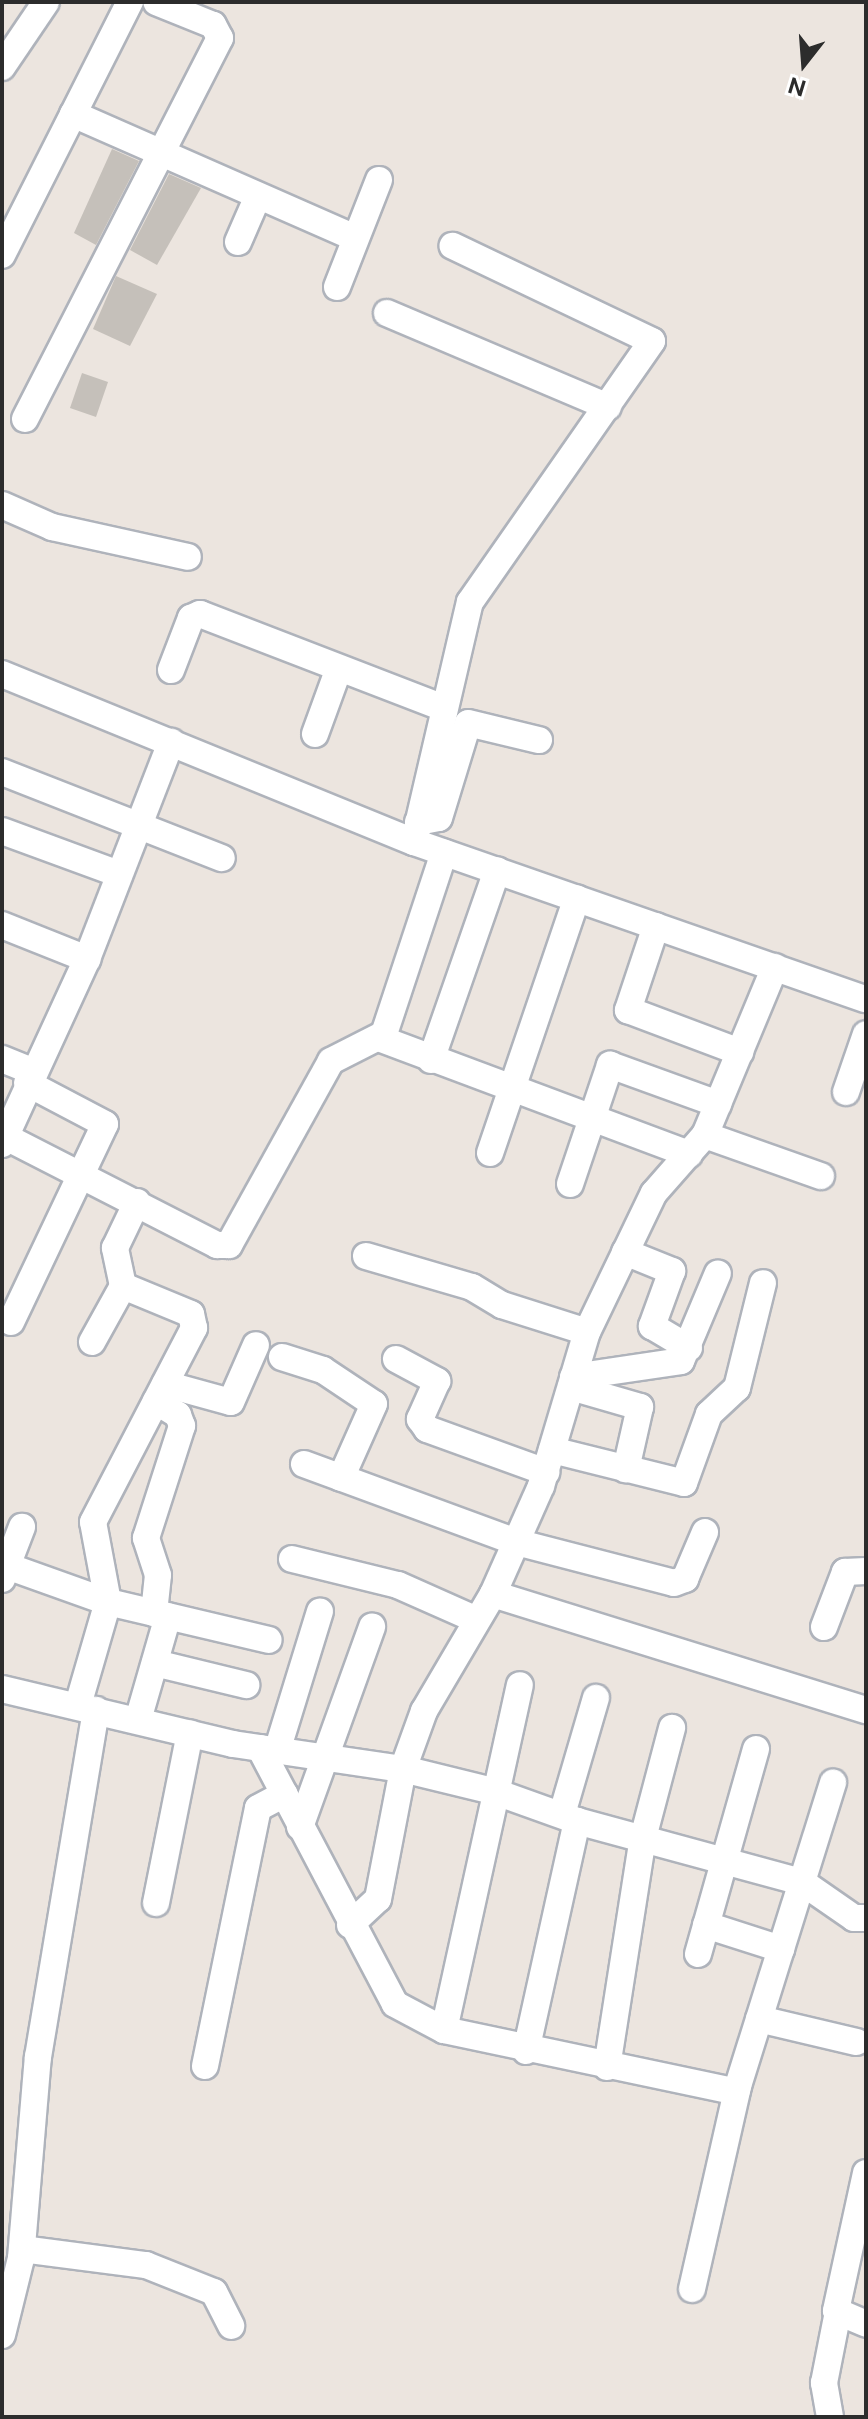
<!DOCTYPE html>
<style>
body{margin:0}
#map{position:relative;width:868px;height:2419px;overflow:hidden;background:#ece5df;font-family:"Public Sans",sans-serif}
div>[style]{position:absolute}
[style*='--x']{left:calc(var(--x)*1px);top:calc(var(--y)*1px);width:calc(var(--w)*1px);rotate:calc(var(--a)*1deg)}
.building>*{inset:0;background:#c5c0ba}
.roads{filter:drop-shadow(2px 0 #afb3bb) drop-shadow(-2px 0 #afb3bb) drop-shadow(0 2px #afb3bb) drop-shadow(0 -2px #afb3bb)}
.minor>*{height:26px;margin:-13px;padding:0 13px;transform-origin:13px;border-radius:13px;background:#fff}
span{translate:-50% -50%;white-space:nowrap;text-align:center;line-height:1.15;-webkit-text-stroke:6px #fff;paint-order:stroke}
.frame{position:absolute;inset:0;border:4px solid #2c2c2c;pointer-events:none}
.north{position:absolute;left:764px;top:24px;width:80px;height:80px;-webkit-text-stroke:6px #fff;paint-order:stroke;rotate:197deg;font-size:22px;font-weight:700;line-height:32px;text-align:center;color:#2c2c2c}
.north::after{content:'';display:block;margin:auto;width:28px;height:36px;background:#2c2c2c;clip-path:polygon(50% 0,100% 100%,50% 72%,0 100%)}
</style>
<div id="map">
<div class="building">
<div style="clip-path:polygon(112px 149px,139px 161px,96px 245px,74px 233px)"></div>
<div style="clip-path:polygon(169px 174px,201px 188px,157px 265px,130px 250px)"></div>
<div style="clip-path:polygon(116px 276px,157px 294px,130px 346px,93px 329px)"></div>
<div style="clip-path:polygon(82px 373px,108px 382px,96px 417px,70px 408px)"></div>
</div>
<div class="roads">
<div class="minor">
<div style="--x:2;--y:67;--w:78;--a:-55.9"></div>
<div style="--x:73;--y:114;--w:308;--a:23.7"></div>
<div style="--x:238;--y:242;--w:50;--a:-66.5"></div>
<div style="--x:2;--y:255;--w:284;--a:-63.2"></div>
<div style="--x:337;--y:287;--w:115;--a:-68.6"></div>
<div style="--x:387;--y:313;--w:240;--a:23"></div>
<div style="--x:25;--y:419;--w:428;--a:-62.9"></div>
<div style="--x:220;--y:38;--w:15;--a:-118"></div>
<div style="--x:213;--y:25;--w:61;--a:-158"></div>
<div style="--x:2;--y:505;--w:55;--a:23.7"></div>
<div style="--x:52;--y:527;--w:139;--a:12.4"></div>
<div style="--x:171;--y:670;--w:56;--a:-69"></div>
<div style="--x:191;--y:618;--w:10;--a:-24"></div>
<div style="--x:200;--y:614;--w:261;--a:21.1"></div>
<div style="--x:2;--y:674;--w:445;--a:22.2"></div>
<div style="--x:414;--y:842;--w:478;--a:19.2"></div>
<div style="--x:315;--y:734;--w:70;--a:-70"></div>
<div style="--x:2;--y:772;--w:236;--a:21.4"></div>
<div style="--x:418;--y:822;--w:21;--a:-11"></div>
<div style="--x:439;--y:818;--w:99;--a:-73"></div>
<div style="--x:468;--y:723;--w:73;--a:13.5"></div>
<div style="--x:2;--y:831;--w:125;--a:20.2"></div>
<div style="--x:414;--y:842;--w:246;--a:-76.9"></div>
<div style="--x:470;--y:602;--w:318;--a:-55.1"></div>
<div style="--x:652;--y:341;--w:221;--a:-154.5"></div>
<div style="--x:2;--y:925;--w:92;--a:21.8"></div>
<div style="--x:656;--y:926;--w:89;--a:108.4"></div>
<div style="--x:628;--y:1010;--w:120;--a:20.6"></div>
<div style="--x:381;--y:1039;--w:329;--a:20.5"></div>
<div style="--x:2;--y:1059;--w:32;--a:22"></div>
<div style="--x:431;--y:1060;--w:201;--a:-70.8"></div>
<div style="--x:846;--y:1092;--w:61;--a:-71"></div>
<div style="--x:2;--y:1135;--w:242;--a:27.1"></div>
<div style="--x:217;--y:1245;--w:12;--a:0"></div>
<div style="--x:229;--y:1245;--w:210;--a:-61"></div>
<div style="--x:331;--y:1061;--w:59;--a:-27"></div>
<div style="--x:384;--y:1034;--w:191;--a:-71.7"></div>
<div style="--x:705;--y:1135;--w:123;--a:19.5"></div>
<div style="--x:2;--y:1144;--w:204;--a:-65.3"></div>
<div style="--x:87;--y:959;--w:233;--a:-68.8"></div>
<div style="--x:490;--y:1153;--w:269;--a:-71.2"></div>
<div style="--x:570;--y:1184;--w:126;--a:-71.4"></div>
<div style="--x:610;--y:1065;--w:115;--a:19.9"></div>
<div style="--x:625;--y:1252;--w:51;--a:22"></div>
<div style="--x:672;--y:1271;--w:59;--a:110"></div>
<div style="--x:652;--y:1326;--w:43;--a:30.7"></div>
<div style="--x:366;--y:1256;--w:110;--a:16.3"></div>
<div style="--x:472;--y:1287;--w:35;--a:31"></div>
<div style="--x:502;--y:1305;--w:89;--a:17.6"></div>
<div style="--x:11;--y:1322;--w:219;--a:-64.6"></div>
<div style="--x:105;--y:1124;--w:88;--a:-152.3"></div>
<div style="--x:92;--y:1342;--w:64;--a:-61"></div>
<div style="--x:123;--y:1286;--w:39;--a:-102"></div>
<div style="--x:115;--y:1248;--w:51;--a:-64.4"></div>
<div style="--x:282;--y:1357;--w:43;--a:17.6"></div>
<div style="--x:323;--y:1370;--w:61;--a:33.7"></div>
<div style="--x:374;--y:1404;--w:81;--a:114"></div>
<div style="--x:396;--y:1359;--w:47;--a:28.2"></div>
<div style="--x:437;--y:1381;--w:42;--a:114.1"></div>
<div style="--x:420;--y:1419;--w:12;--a:55"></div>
<div style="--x:427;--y:1429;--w:127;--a:19.9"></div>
<div style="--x:573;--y:1377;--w:109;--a:-8.4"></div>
<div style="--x:681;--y:1361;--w:95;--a:-67.2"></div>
<div style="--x:165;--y:1384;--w:68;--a:15.3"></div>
<div style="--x:231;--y:1402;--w:62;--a:-66.3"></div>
<div style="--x:571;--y:1387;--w:72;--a:16.2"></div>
<div style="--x:640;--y:1407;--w:64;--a:102.7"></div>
<div style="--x:552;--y:1450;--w:136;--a:14"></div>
<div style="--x:684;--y:1483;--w:73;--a:-70.1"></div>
<div style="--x:709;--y:1414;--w:38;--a:-43"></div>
<div style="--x:737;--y:1388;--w:108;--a:-76.1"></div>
<div style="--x:304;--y:1464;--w:226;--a:20.2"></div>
<div style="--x:516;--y:1542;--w:163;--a:14.5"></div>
<div style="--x:674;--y:1583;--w:12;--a:-20"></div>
<div style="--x:685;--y:1579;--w:51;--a:-66.9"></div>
<div style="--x:292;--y:1559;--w:109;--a:13.8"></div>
<div style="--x:398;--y:1585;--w:86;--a:23.9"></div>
<div style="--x:7;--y:1566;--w:107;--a:19.6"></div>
<div style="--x:108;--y:1602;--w:165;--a:13.3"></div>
<div style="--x:2;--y:1579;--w:56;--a:-69"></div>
<div style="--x:493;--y:1594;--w:391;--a:17.3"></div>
<div style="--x:154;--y:1613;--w:38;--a:-84"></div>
<div style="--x:158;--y:1575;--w:39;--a:-108"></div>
<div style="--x:146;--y:1538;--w:118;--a:-72.2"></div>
<div style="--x:182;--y:1426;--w:12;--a:-110"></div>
<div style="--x:178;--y:1415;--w:26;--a:-148"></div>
<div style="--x:824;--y:1627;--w:59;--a:-69.1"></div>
<div style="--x:845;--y:1572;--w:21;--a:-3"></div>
<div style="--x:155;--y:1663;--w:94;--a:13.6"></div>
<div style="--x:2;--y:1689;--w:237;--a:13.4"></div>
<div style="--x:233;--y:1744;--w:172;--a:8.4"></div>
<div style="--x:403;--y:1769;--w:93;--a:13.7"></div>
<div style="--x:493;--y:1791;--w:89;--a:19.7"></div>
<div style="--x:577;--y:1821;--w:233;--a:15.2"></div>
<div style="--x:802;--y:1882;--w:63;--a:34.7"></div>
<div style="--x:854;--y:1918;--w:12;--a:0"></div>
<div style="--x:78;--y:1705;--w:107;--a:-73.8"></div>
<div style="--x:108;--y:1602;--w:81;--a:-100.6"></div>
<div style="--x:93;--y:1522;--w:219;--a:-62.5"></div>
<div style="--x:194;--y:1328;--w:14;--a:-102"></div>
<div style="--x:191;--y:1314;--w:74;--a:-157.6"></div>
<div style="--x:138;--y:1720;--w:108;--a:-73.9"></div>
<div style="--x:260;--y:1748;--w:289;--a:62.2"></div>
<div style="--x:395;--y:2004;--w:55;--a:28"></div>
<div style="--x:444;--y:2030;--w:299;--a:11.9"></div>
<div style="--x:277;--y:1751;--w:146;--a:-72.9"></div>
<div style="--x:562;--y:1814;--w:121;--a:-73.7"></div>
<div style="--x:300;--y:1827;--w:213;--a:-70.2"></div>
<div style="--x:156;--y:1903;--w:173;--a:-78.7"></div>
<div style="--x:350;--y:1925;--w:38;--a:-43"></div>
<div style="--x:378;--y:1899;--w:132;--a:-79.1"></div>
<div style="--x:403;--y:1769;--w:62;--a:-70.1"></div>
<div style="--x:424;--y:1711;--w:136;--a:-59.5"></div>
<div style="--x:493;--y:1594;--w:118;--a:-66"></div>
<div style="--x:541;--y:1486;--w:161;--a:-73.4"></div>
<div style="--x:587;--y:1332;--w:154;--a:-64.3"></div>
<div style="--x:654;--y:1193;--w:77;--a:-48.7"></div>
<div style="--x:705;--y:1135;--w:182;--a:-67.4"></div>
<div style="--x:706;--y:1925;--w:79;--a:17.7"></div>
<div style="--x:698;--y:1954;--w:213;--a:-74.2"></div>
<div style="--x:759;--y:2019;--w:100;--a:13.3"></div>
<div style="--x:444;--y:2030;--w:353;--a:-77.6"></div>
<div style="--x:526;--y:2051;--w:236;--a:-77.5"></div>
<div style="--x:205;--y:2066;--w:263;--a:-78.4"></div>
<div style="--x:258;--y:1808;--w:30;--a:-28"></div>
<div style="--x:607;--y:2067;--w:232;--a:-81.1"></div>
<div style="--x:643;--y:1838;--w:114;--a:-75.2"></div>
<div style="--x:866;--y:2173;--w:141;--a:102.3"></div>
<div style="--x:836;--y:2311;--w:33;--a:23"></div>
<div style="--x:22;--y:2249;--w:125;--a:7.4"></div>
<div style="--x:146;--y:2265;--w:73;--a:21.7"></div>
<div style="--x:214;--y:2292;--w:38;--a:63"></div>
<div style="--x:692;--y:2289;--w:208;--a:-77.2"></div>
<div style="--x:738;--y:2086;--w:318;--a:-72.6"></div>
<div style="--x:2;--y:2335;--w:79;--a:-76.1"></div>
<div style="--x:21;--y:2258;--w:202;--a:-85.2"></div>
<div style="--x:38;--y:2057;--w:352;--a:-80.5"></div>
<div style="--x:830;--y:2417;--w:35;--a:-100"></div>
<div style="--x:824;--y:2383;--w:67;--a:-78.9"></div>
</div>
</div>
<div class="frame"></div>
<div class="north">N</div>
</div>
